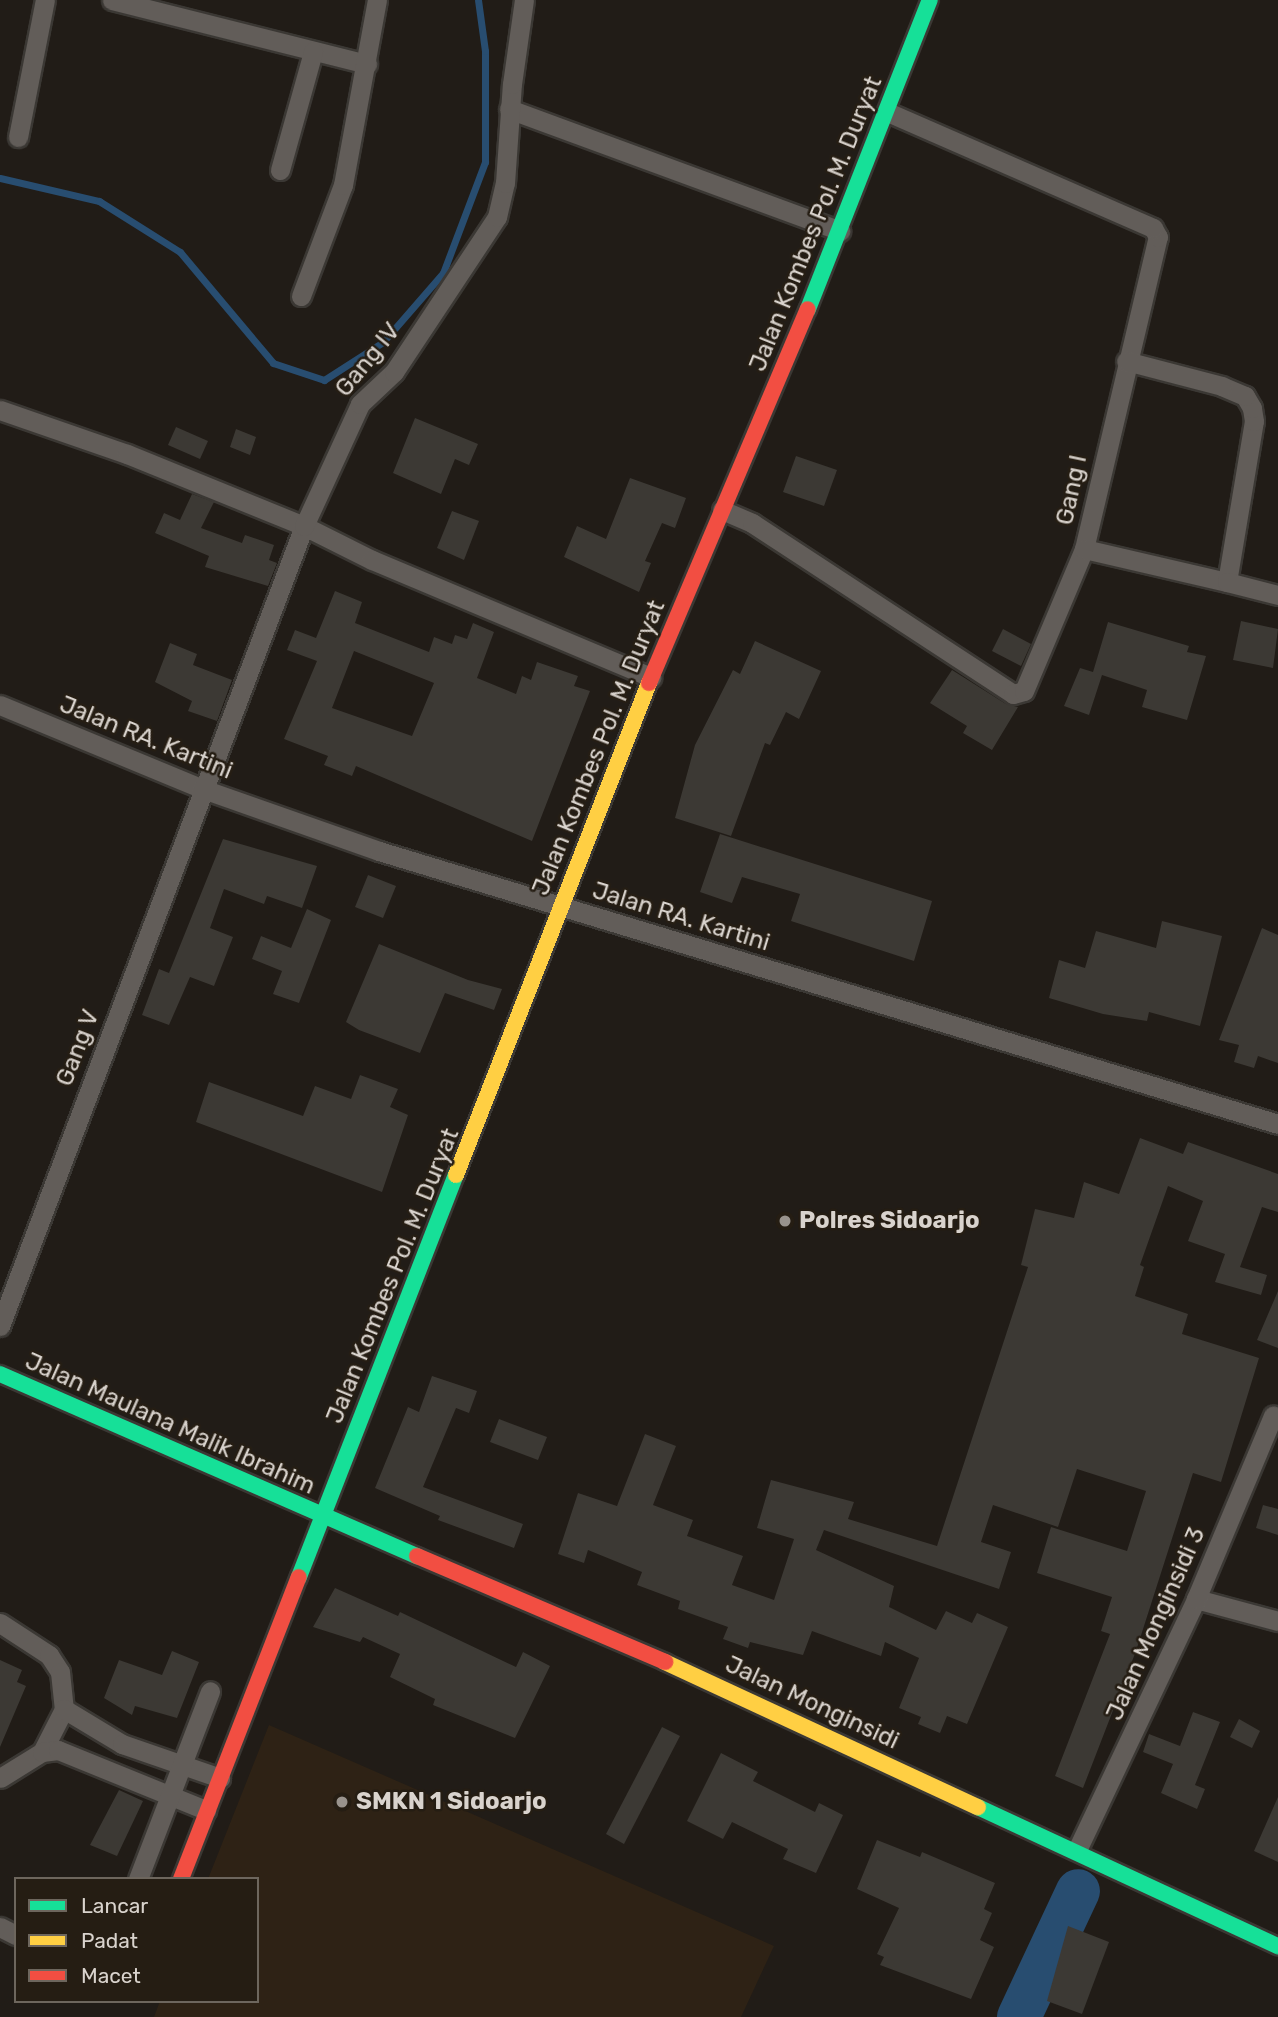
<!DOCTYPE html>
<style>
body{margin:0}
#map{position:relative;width:1278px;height:2017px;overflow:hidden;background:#211c17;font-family:Rubik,sans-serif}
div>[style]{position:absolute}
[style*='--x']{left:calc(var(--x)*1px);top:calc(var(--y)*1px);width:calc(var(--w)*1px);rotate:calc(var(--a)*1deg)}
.built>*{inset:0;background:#2e2215}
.stream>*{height:7px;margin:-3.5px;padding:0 3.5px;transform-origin:3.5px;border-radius:3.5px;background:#284d70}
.river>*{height:44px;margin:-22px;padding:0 22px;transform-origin:22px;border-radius:22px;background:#284d70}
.building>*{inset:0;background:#3c3934}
.roads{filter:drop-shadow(2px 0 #3b3834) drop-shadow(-2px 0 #3b3834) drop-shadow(0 2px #3b3834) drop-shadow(0 -2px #3b3834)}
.street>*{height:19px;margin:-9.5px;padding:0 9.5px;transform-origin:9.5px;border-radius:9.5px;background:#625d59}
.fast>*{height:16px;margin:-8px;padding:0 8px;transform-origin:8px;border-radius:8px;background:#16e098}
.slow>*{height:16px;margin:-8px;padding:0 8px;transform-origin:8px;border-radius:8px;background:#ffcf43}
.jam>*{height:16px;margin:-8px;padding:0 8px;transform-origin:8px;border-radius:8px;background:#f24e42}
.dots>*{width:19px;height:19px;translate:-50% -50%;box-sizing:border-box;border:4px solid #251d13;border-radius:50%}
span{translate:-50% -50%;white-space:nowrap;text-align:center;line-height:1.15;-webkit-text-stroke:5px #251d13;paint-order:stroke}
.street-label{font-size:24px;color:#d9d3cd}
.poi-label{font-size:24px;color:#d9d3cd;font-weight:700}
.left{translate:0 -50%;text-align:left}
.legend{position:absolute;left:14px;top:1877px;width:245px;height:126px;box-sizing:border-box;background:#251d13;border:2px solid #6d665d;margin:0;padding:9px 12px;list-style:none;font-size:21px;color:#d9d3cd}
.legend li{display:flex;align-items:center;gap:14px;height:35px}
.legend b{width:35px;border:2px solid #6d665d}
</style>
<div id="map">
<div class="built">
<div style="clip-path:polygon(269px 1725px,774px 1946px,741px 2017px,154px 2017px,160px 2001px,257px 2001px,257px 1879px,208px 1879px)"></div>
</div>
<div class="stream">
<div style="--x:0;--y:178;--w:102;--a:13.1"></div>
<div style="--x:99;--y:201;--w:96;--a:32.2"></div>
<div style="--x:180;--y:252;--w:145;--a:50"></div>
<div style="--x:273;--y:363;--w:54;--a:18.4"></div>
<div style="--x:324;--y:380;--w:70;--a:-32.8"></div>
<div style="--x:383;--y:342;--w:91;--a:-49"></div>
<div style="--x:443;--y:273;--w:119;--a:-69.3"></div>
<div style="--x:485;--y:162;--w:111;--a:-90"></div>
<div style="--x:485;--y:51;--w:51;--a:-97.8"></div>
</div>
<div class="river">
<div style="--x:1019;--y:2017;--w:139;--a:-64.9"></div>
</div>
<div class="building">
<div style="clip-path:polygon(415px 418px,478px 444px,469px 465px,455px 459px,441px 494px,393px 473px)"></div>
<div style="clip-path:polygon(176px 427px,208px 441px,200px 459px,168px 445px)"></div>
<div style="clip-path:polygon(236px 429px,256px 437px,250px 455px,230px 447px)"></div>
<div style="clip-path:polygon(796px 456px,837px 470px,824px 506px,783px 492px)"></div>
<div style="clip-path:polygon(630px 478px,686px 498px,675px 528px,662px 523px,645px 561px,651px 563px,639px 592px,564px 557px,577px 526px,606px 539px)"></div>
<div style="clip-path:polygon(192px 494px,214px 502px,201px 528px,242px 543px,245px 535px,274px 545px,269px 560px,277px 563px,268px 586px,205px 567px,209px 556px,155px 533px,164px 513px,180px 520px)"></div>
<div style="clip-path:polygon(452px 511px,479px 521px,464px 560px,437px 548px)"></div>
<div style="clip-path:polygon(evenodd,335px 591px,362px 602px,355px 623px,429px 652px,434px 637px,452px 644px,455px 635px,467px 639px,473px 623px,494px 632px,477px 678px,516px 694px,522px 676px,531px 680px,537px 662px,578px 676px,574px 686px,590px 691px,532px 841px,356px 766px,352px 776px,324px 765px,328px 756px,284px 739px,317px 661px,287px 650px,295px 630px,316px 638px,335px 591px,354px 651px,434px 683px,412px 736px,332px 708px,354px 651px)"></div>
<div style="clip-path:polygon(1241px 621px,1278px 629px,1273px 668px,1233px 660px)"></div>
<div style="clip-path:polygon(1108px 622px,1189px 646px,1187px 652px,1206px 656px,1187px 720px,1142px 707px,1147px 690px,1102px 675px,1089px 715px,1064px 706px,1080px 668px,1093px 672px)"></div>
<div style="clip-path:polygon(1003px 629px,1031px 644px,1021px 666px,992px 651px)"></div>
<div style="clip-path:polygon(755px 641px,821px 671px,799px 719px,786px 712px,770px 745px,765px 743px,731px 836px,675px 818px,695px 745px,733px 670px,740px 674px)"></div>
<div style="clip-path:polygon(170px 643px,197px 654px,193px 665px,232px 680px,217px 721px,188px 711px,192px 701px,155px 682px)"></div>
<div style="clip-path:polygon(952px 670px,1006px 704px,1018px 707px,992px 750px,963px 733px,967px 726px,930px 703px)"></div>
<div style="clip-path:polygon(720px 834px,932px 901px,914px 961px,791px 921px,800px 894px,742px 877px,732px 903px,700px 892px)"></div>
<div style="clip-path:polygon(223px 839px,317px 866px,302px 908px,267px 896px,264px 904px,224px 889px,210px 928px,233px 937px,214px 986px,190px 977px,169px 1025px,142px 1015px,159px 969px,169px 973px)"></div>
<div style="clip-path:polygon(368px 875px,396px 886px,383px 918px,355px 907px)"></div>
<div style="clip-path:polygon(307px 909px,331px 920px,299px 1003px,273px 994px,282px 971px,252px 959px,261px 936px,291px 948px)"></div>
<div style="clip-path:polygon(1162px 921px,1222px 936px,1200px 1026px,1149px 1012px,1147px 1021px,1103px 1014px,1049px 998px,1059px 960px,1085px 968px,1096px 931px,1156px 948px)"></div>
<div style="clip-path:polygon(1262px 928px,1278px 935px,1278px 1063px,1258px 1056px,1254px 1068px,1234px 1062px,1239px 1045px,1219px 1040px)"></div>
<div style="clip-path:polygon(379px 944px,468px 980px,502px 989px,494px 1010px,445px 993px,420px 1053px,359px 1030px,346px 1022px)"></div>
<div style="clip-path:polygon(360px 1075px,398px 1089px,390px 1107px,408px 1115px,382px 1192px,196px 1122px,209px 1082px,303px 1116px,315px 1086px,351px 1099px)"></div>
<div style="clip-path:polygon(1140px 1138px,1183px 1154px,1188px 1142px,1278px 1174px,1278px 1212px,1262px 1207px,1240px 1267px,1267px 1275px,1261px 1295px,1215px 1282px,1225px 1254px,1188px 1241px,1203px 1201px,1168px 1186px,1140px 1265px,1144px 1267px,1135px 1296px,1188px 1314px,1182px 1334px,1259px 1358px,1221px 1482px,1193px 1473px,1136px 1651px,1083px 1788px,1055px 1776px,1110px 1634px,1101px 1631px,1112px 1597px,1037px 1573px,1051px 1527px,1127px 1551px,1146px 1491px,1077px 1469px,1058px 1527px,993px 1505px,981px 1542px,1011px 1552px,999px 1589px,824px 1530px,816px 1550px,894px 1586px,889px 1607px,936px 1630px,946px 1611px,972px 1623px,977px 1613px,1008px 1627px,967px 1724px,947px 1716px,940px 1733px,918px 1724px,921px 1717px,899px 1708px,919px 1658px,885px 1642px,881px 1656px,812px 1631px,803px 1655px,750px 1642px,748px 1648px,723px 1639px,728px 1627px,678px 1609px,680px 1601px,637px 1585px,642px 1572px,588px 1550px,584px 1563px,558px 1554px,578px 1493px,617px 1506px,645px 1434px,676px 1446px,653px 1505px,693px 1520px,687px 1536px,743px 1556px,732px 1585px,774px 1600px,794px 1539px,757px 1528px,771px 1480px,854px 1502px,848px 1519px,937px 1546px,1028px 1267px,1021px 1265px,1035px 1209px,1074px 1218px,1084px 1182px,1119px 1194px)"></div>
<div style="clip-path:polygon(1278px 1291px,1278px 1348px,1257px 1340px)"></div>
<div style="clip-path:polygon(432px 1376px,477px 1391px,469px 1413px,456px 1408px,423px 1487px,523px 1524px,514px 1548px,438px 1520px,440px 1516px,375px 1488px,408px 1407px,419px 1412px)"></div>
<div style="clip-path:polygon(499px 1419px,547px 1437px,538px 1460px,490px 1442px)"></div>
<div style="clip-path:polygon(1263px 1505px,1278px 1509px,1278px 1535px,1256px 1528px)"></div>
<div style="clip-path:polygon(335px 1588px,398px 1616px,400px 1612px,516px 1667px,523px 1652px,550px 1666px,515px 1738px,433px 1705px,435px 1699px,390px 1677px,400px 1654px,363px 1637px,360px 1642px,313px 1627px)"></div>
<div style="clip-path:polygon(172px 1651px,199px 1662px,177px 1718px,135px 1706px,132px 1715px,104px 1698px,119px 1660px,162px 1675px)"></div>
<div style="clip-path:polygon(0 1660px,22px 1670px,17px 1682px,26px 1686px,0 1747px)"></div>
<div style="clip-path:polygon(1193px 1712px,1220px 1722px,1195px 1785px,1205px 1789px,1197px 1809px,1161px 1793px,1173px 1764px,1143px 1752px,1149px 1734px,1180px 1746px)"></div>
<div style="clip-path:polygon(1239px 1719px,1260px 1731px,1252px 1748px,1230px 1737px)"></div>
<div style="clip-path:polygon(662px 1727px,680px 1736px,624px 1844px,606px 1834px)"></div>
<div style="clip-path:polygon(721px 1753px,758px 1772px,753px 1781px,815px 1812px,819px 1803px,843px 1815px,816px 1873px,783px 1859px,788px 1849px,732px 1822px,723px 1839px,687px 1821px)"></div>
<div style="clip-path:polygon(119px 1790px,143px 1801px,117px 1856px,90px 1845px)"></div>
<div style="clip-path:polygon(1278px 1797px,1278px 1862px,1254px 1851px)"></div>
<div style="clip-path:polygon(877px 1840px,920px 1857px,922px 1852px,995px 1883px,984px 1909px,992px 1913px,980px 1940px,994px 1947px,971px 1999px,880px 1965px,884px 1957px,877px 1954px,899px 1908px,857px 1889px)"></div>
<div style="clip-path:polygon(1068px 1926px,1109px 1942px,1082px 2014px,1047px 2001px)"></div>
</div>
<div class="roads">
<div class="street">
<div style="--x:112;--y:0;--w:263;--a:14.1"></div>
<div style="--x:509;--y:109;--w:353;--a:20.2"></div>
<div style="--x:18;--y:137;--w:140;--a:-78.9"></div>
<div style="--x:280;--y:170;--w:123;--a:-74.4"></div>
<div style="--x:301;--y:296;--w:119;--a:-69.3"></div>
<div style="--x:343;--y:185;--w:188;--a:-79.6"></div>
<div style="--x:0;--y:410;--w:134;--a:19.1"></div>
<div style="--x:127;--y:454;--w:191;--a:22.1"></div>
<div style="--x:304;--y:526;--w:76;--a:26.6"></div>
<div style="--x:372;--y:560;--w:303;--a:22.8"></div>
<div style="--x:722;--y:510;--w:33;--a:23"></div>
<div style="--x:752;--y:523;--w:312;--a:33.2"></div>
<div style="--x:1013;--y:694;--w:11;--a:-15"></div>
<div style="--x:1024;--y:691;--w:154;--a:-67.1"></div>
<div style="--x:1084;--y:549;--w:321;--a:-76.7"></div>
<div style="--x:1158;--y:237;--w:10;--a:-119"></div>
<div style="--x:1153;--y:228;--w:290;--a:-156.4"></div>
<div style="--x:1084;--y:549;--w:147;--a:13"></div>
<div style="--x:1227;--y:582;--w:163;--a:-80.5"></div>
<div style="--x:1254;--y:421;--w:13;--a:-99"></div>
<div style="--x:1252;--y:408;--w:14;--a:-120"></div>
<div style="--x:1245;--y:396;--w:25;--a:-157"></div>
<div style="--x:1222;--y:386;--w:99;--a:-165.4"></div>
<div style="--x:1227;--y:582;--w:53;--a:14.3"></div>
<div style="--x:0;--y:705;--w:220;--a:22.5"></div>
<div style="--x:203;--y:789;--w:187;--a:19.4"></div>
<div style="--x:379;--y:851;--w:940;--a:16.89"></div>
<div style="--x:0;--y:1326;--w:856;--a:-69.19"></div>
<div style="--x:304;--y:526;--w:134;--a:-65.3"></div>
<div style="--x:360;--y:404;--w:47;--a:-43.3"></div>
<div style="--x:394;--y:372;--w:186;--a:-56.4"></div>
<div style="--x:497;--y:217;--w:35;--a:-77"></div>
<div style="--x:505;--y:183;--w:99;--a:-86"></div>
<div style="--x:512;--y:84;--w:85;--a:-81.9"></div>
<div style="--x:1196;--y:1599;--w:85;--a:15"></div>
<div style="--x:0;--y:1623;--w:59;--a:33.1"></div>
<div style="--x:49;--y:1655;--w:20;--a:57"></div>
<div style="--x:60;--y:1672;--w:37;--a:84"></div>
<div style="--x:64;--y:1709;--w:48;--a:117.1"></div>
<div style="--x:42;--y:1752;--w:49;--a:148.2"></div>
<div style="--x:64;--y:1709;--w:68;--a:31.1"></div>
<div style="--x:122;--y:1744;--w:104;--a:19.1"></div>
<div style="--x:42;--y:1752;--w:16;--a:-7"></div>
<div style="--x:58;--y:1750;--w:160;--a:22.1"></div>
<div style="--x:1077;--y:1850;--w:278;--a:-64.6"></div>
<div style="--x:1196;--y:1599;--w:199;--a:-67.2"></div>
<div style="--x:138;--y:1879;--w:201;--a:-69"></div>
<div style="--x:0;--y:1927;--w:18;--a:27"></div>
</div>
<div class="fast">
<div style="--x:808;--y:309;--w:332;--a:-68.5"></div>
<div style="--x:0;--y:1374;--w:455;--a:23.6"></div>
<div style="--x:299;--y:1577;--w:432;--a:-68.7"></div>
<div style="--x:978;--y:1807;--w:331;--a:24.9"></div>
</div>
<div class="slow">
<div style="--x:456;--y:1175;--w:529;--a:-68.58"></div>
<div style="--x:665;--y:1662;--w:345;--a:24.9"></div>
</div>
<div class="jam">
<div style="--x:649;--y:683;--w:406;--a:-67"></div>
<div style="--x:417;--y:1556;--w:270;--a:23.1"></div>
<div style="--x:181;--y:1879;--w:324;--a:-68.7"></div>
</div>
</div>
<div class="dots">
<div style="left:785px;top:1221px;background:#99938d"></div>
<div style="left:342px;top:1802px;background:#99938d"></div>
</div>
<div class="street-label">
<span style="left:816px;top:224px;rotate:-68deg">Jalan Kombes Pol. M. Duryat</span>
<span style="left:368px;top:360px;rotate:-51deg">Gang IV</span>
<span style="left:1072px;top:490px;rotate:-78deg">Gang I</span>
<span style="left:146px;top:738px;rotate:22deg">Jalan RA. Kartini</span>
<span style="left:599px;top:748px;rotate:-68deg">Jalan Kombes Pol. M. Duryat</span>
<span style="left:681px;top:917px;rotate:17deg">Jalan RA. Kartini</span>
<span style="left:78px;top:1048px;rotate:-69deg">Gang V</span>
<span style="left:393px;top:1276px;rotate:-68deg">Jalan Kombes Pol. M. Duryat</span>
<span style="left:170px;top:1424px;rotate:24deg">Jalan Maulana Malik Ibrahim</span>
<span style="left:1156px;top:1624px;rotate:-66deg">Jalan Monginsidi 3</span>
<span style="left:812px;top:1703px;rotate:25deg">Jalan Monginsidi</span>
</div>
<div class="poi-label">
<span class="left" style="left:799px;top:1221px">Polres Sidoarjo</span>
<span class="left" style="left:356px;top:1802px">SMKN 1 Sidoarjo</span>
</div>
<ul class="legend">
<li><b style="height:9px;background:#16e098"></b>Lancar</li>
<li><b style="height:9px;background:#ffcf43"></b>Padat</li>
<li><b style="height:9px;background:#f24e42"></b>Macet</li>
</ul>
</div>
